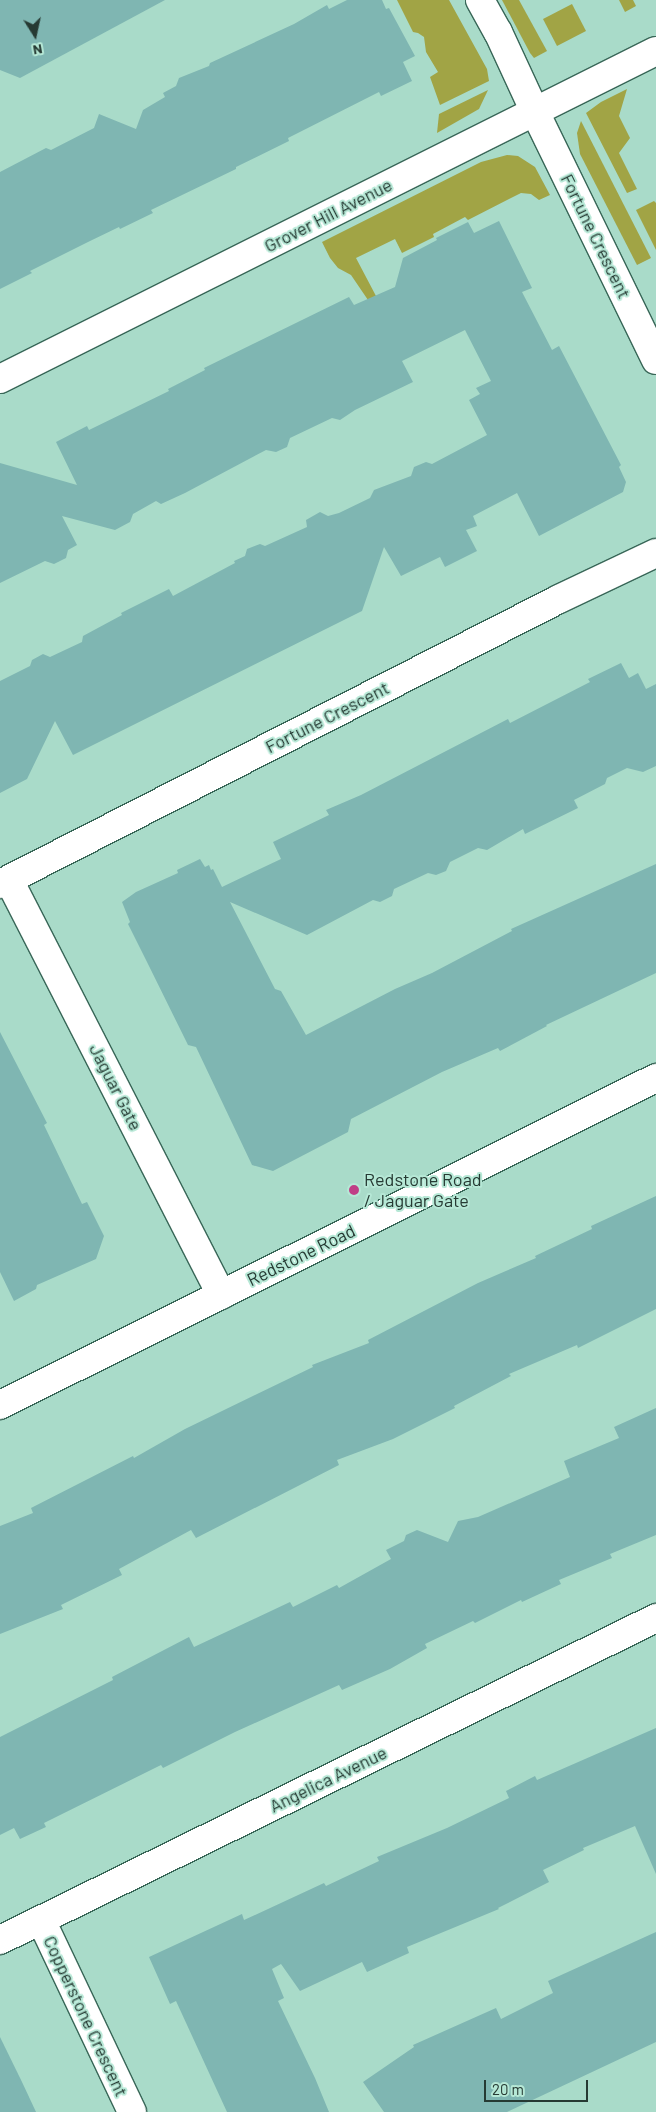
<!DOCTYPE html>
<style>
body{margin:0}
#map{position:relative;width:656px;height:2112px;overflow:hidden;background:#a9dbc9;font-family:Barlow,sans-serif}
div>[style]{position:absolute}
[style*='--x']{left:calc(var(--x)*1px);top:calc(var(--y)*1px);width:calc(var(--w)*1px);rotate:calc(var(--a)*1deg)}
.green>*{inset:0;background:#a1a445}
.building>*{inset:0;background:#7fb6b2}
.roads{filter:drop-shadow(1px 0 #396758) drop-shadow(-1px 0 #396758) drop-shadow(0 1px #396758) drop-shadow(0 -1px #396758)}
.minor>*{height:28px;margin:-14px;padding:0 14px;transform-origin:14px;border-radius:14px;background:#fff}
.tertiary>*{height:28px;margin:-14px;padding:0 14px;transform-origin:14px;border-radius:14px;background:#fff}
.dots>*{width:14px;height:14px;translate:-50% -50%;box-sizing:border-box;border:2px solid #b6e8d6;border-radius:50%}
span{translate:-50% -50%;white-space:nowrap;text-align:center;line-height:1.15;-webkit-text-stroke:4px #b6e8d6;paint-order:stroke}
.street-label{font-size:18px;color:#263a33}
.poi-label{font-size:18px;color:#263a33}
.left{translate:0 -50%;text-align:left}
.north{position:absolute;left:10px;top:10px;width:50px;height:50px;-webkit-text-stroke:4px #b6e8d6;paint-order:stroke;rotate:170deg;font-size:14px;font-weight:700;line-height:20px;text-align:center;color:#263a33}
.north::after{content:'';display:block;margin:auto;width:18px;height:22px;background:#263a33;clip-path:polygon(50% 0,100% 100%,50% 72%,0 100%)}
.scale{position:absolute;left:484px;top:2080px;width:104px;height:22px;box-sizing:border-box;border:2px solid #263a33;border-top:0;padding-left:6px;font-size:15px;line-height:18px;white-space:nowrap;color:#263a33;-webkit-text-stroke:4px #b6e8d6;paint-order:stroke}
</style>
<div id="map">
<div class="green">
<div style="clip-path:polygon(397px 0,449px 0,487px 69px,489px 81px,440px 105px,430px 77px,438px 72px,426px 52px,424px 37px,418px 33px,413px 32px)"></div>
<div style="clip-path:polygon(502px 0,519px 0,547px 51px,534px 58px,530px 53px)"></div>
<div style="clip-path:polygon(619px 0,633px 0,636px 6px,625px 12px)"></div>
<div style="clip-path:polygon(572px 4px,586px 31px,557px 46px,543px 19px)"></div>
<div style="clip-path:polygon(627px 89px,619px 116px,630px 138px,619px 153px,637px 189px,627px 193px,586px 113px,601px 102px)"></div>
<div style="clip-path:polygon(488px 90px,479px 109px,437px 133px,439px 114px)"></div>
<div style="clip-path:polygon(581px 121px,651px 258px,637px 265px,580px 154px,577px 133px)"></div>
<div style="clip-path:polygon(507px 155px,518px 156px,535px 167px,550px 195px,539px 200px,531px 194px,521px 193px,468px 220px,465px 217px,433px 234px,434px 237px,402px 253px,395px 239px,356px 258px,376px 296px,368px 300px,351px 275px,338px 268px,330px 258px,322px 242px,481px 162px)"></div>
<div style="clip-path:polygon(654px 201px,656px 203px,656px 250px,636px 210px)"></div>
</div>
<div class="building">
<div style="clip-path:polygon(0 0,165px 0,20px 78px,0 70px)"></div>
<div style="clip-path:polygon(347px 0,382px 0,386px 9px,389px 8px,415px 56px,403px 62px,412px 81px,381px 96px,379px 92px,288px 138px,289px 141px,236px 167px,236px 169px,151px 210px,153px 213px,120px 229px,119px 227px,88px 242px,30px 271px,32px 273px,0 289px,0 172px,46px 148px,51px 150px,94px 128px,99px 114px,136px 129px,143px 110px,165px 97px,163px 93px,176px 86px,179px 78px,209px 66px,210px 63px,294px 24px,327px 5px,329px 9px)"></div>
<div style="clip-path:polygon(499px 221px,532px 288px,522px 292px,552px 350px,559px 346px,621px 465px,619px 467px,626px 482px,623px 492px,539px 536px,517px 493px,473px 516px,477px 526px,466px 530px,477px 551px,445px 567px,440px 557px,401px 576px,384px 547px,362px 611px,73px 755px,55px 721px,27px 779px,0 793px,0 681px,30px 666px,32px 660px,43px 654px,50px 657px,82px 642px,83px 636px,122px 615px,121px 613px,169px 589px,173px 596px,235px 563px,234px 561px,245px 556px,247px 549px,260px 544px,265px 546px,307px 527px,306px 520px,320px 512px,328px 516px,339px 513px,370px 498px,374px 490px,411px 476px,414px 467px,426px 462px,432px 464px,487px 435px,469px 400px,480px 394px,476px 388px,491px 381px,465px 330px,402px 361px,413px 382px,355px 410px,340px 420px,332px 418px,290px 438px,287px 447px,276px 452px,266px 450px,185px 493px,161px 504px,156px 501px,133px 514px,130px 522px,115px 530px,62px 516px,77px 545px,68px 550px,66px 558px,54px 564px,45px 561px,0 583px,0 463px,77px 485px,56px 442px,87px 426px,89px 430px,169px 391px,168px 389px,205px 370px,204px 368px,349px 297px,354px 305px,395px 287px,403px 258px,437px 240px,436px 238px,468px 222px,474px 233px)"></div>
<div style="clip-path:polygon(621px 663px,629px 678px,638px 673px,646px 689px,656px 684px,656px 766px,643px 772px,627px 768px,607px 778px,605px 784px,574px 800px,578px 808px,525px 834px,523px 829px,487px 850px,478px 848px,450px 862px,446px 871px,436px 875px,428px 873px,394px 889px,392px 896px,380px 902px,373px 900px,307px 935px,230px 902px,275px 989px,281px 991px,306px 1035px,395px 989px,432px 973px,512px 931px,511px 929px,656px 864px,656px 973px,546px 1025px,547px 1026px,500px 1051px,498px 1048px,442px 1072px,351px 1119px,348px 1132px,273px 1171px,252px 1165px,196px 1047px,188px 1045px,147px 962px,128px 924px,130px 922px,122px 902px,136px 892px,178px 873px,177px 870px,200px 859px,205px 867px,209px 865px,211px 870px,213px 869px,222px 887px,281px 859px,273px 842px,329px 815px,326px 810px,361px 795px,508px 719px,510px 723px,590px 682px,588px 679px)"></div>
<div style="clip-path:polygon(0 1032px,47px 1123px,44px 1125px,82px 1204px,87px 1202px,104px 1236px,96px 1259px,37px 1285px,36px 1289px,14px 1301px,0 1272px)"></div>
<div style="clip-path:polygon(656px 1196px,656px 1309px,578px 1348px,577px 1345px,509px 1374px,511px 1376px,454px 1406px,455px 1408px,393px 1439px,337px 1460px,339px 1465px,196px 1538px,191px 1530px,119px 1569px,122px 1575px,61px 1605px,63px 1609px,0 1634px,0 1526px,33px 1513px,31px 1508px,133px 1456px,134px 1458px,185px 1429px,313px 1367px,312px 1365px,369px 1343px,368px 1340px,478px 1283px,536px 1258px,535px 1256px,592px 1229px,591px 1226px)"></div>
<div style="clip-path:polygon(656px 1408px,656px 1535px,610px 1554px,612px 1558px,559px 1580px,561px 1584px,522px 1602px,521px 1600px,475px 1623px,473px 1621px,425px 1644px,427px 1648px,390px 1669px,342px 1690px,339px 1685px,235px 1732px,163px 1768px,161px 1765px,44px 1823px,46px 1827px,20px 1839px,14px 1828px,0 1835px,0 1737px,113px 1680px,112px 1677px,189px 1637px,194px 1647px,290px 1602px,293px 1607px,337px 1585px,339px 1588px,391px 1559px,386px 1550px,404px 1541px,406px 1535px,417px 1530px,448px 1542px,458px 1521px,478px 1517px,570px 1477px,564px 1461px,619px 1438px,614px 1427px)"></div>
<div style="clip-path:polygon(656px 1728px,656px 1874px,635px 1826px,583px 1848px,584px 1850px,543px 1870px,549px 1882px,498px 1908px,499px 1909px,407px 1947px,409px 1953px,367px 1972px,362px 1962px,300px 1991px,281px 1964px,272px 1969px,284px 1998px,278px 2001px,315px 2078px,329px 2112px,227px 2112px,176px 2001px,170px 2004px,149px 1957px,242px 1914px,244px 1920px,324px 1883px,326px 1886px,379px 1861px,377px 1857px,447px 1828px,509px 1798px,506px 1791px,535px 1776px,537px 1780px)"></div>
<div style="clip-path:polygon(656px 1932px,656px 2042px,507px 2112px,384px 2112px,363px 2082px,414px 2047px,413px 2045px,496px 2008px,501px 2019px,553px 1993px,548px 1981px)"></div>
<div style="clip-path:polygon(0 2037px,22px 2082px,36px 2112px,0 2112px)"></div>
</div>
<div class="roads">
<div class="minor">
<div style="--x:480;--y:0;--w:37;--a:61"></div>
<div style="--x:498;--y:32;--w:88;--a:65.2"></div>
<div style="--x:535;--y:112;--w:276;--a:64"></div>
<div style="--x:0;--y:379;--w:733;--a:-26.57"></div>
<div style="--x:9;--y:880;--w:466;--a:62.9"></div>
<div style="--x:0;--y:884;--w:627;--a:-27.01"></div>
<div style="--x:559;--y:599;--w:107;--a:-25.4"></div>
<div style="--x:41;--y:1920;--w:212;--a:64.6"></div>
<div style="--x:0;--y:1940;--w:731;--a:-26.14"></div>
</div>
<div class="tertiary">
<div style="--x:0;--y:1405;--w:733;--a:-26.5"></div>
</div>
</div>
<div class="dots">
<div style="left:354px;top:1190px;background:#c03e86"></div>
</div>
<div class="street-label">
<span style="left:328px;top:215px;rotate:-27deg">Grover Hill Avenue</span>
<span style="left:596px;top:236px;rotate:64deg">Fortune Crescent</span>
<span style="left:327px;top:717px;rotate:-27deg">Fortune Crescent</span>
<span style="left:116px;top:1087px;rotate:63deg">Jaguar Gate</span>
<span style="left:301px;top:1255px;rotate:-26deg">Redstone Road</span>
<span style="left:328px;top:1779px;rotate:-26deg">Angelica Avenue</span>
<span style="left:86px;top:2016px;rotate:65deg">Copperstone Crescent</span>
</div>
<div class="poi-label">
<span class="left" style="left:364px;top:1190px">Redstone Road<br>/ Jaguar Gate</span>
</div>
<div class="north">N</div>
<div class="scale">20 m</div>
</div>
